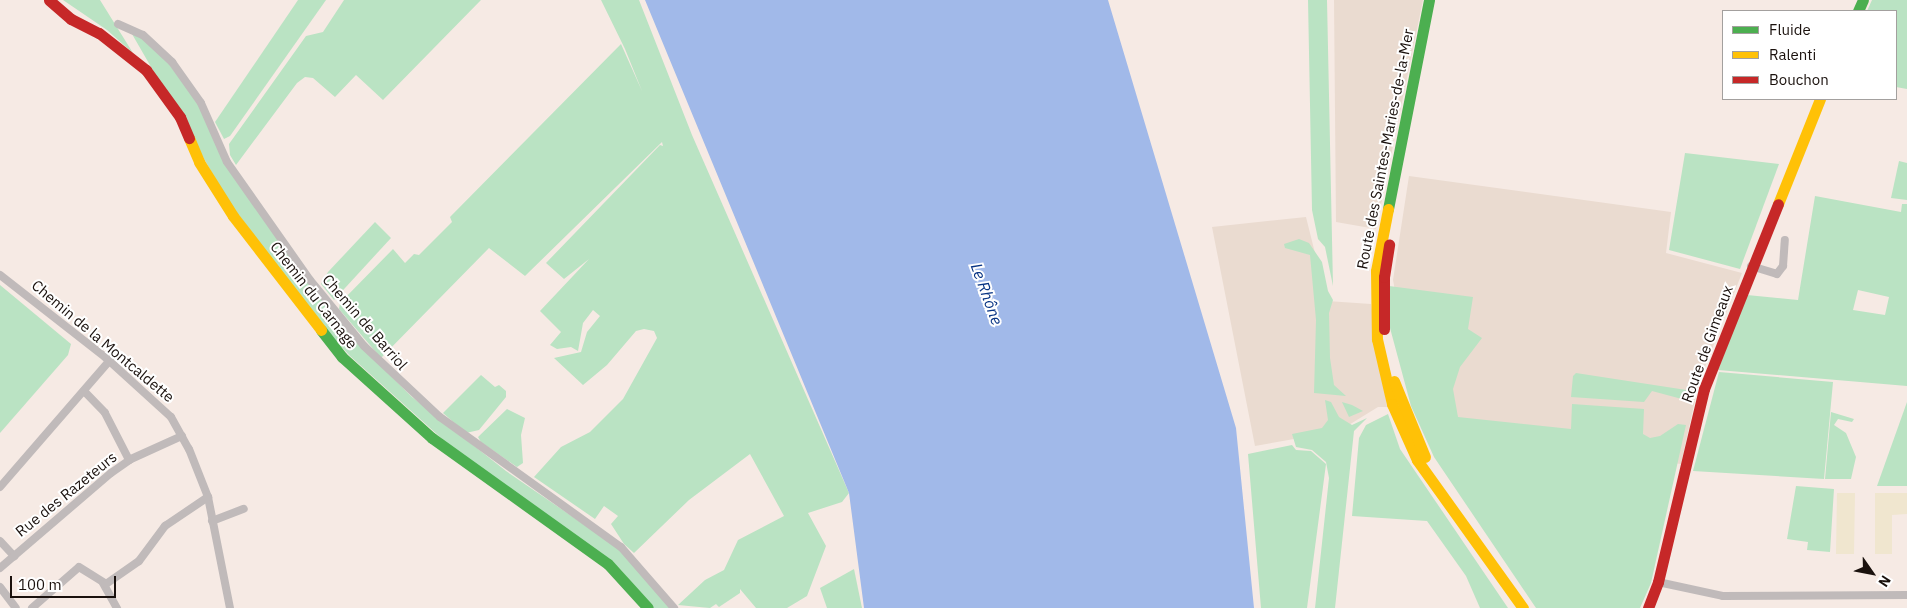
<!DOCTYPE html>
<meta charset="utf-8">
<style>
body{margin:0}
#map{position:relative;width:1907px;height:608px;overflow:hidden;background:#f6eae4;font-family:"IBM Plex Sans",sans-serif}
div>[style]{position:absolute}
[style*='--x']{left:calc(var(--x)*1px);top:calc(var(--y)*1px);width:calc(var(--w)*1px);rotate:calc(var(--a)*1deg)}
.industrial>*{inset:0;background:#eadbd0}
.green>*{inset:0;background:#bae3c3}
.sand>*{inset:0;background:#f0e6cf}
.water>*{inset:0;background:#a1b9e9}
.street>*{height:8px;margin:-4px;padding:0 4px;transform-origin:4px;border-radius:4px;background:#c0baba}
.fast>*{height:11px;margin:-5.5px;padding:0 5.5px;transform-origin:5.5px;border-radius:5.5px;background:#4caf50}
.slow>*{height:11px;margin:-5.5px;padding:0 5.5px;transform-origin:5.5px;border-radius:5.5px;background:#ffc107}
.jam>*{height:11px;margin:-5.5px;padding:0 5.5px;transform-origin:5.5px;border-radius:5.5px;background:#c62828}
span{translate:-50% -50%;white-space:nowrap;text-align:center;line-height:1.15;-webkit-text-stroke:4px #fff;paint-order:stroke}
.street-label{font-size:15px;color:#1a110d}
.water-label{font-size:16px;color:#083484;font-style:italic}
.legend{position:absolute;left:1722px;top:10px;width:175px;height:90px;box-sizing:border-box;background:#fff;border:1px solid #a3a09e;margin:0;padding:6px 9px;list-style:none;font-size:15px;color:#1a110d}
.legend li{display:flex;align-items:center;gap:10px;height:25px}
.legend b{width:25px;border:1px solid #a3a09e}
.north{position:absolute;left:1847px;top:548px;width:50px;height:50px;-webkit-text-stroke:4px #fff;paint-order:stroke;rotate:123deg;font-size:14px;font-weight:700;line-height:20px;text-align:center;color:#1a110d}
.north::after{content:'';display:block;margin:auto;width:18px;height:22px;background:#1a110d;clip-path:polygon(50% 0,100% 100%,50% 72%,0 100%)}
.scale{position:absolute;left:10px;top:576px;width:106px;height:22px;box-sizing:border-box;border:2px solid #1a110d;border-top:0;padding-left:6px;font-size:15px;line-height:18px;white-space:nowrap;color:#1a110d;-webkit-text-stroke:4px #fff;paint-order:stroke}
</style>
<div id="map">
<div class="industrial">
<div style="clip-path:polygon(1334px 0,1423px 0,1376px 229px,1336px 222px)"></div>
<div style="clip-path:polygon(1409px 176px,1671px 212px,1666px 253px,1742px 273px,1699px 382px,1681px 464px,1574px 450px,1418px 411px,1393px 280px)"></div>
<div style="clip-path:polygon(1306px 217px,1327px 301px,1371px 304px,1387px 407px,1378px 407px,1339px 431px,1255px 446px,1212px 227px)"></div>
</div>
<div class="green">
<div style="clip-path:polygon(63px 0,100px 0,133px 53px,107px 30px)"></div>
<div style="clip-path:polygon(298px 0,326px 0,230px 136px,224px 139px,215px 122px)"></div>
<div style="clip-path:polygon(344px 0,481px 0,383px 100px,356px 75px,335px 97px,313px 78px,305px 77px,297px 83px,236px 165px,230px 155px,229px 144px,306px 36px,323px 32px)"></div>
<div style="clip-path:polygon(601px 0,639px 0,692px 135px,849px 493px,842px 502px,808px 513px,826px 546px,807px 596px,787px 608px,756px 608px,740px 589px,740px 593px,719px 607px,716px 604px,710px 608px,678px 605px,705px 580px,724px 570px,738px 540px,784px 516px,750px 454px,689px 500px,634px 553px,624px 544px,611px 524px,618px 516px,604px 506px,595px 519px,534px 477px,561px 447px,590px 432px,623px 399px,657px 338px,654px 331px,644px 329px,636px 331px,607px 365px,583px 385px,554px 358px,581px 352px,587px 332px,600px 316px,593px 310px,583px 323px,578px 351px,571px 347px,557px 349px,550px 345px,561px 332px,540px 311px,589px 259px,564px 279px,546px 263px,660px 145px,663px 146px,662px 142px,525px 276px,489px 248px,381px 358px,339px 309px,340px 303px,393px 249px,405px 263px,414px 254px,419px 255px,452px 222px,450px 217px,621px 44px,642px 91px,625px 49px)"></div>
<div style="clip-path:polygon(1308px 0,1327px 0,1333px 286px,1325px 247px,1318px 239px,1312px 210px)"></div>
<div style="clip-path:polygon(1872px 0,1907px 0,1907px 89px,1896px 87px,1896px 11px,1867px 11px)"></div>
<div style="clip-path:polygon(132px 34px,140px 36px,162px 55px,198px 102px,220px 152px,353px 338px,412px 397px,506px 471px,618px 548px,671px 608px,653px 608px,620px 569px,449px 445px,350px 356px,324px 328px,229px 202px)"></div>
<div style="clip-path:polygon(1685px 153px,1779px 164px,1740px 269px,1669px 250px)"></div>
<div style="clip-path:polygon(1899px 161px,1907px 163px,1907px 200px,1891px 198px)"></div>
<div style="clip-path:polygon(evenodd,1815px 196px,1901px 212px,1902px 204px,1907px 204px,1907px 386px,1718px 370px,1747px 295px,1798px 300px,1815px 196px,1858px 290px,1889px 297px,1885px 315px,1853px 310px,1858px 290px)"></div>
<div style="clip-path:polygon(375px 222px,391px 238px,334px 300px,321px 284px,328px 272px)"></div>
<div style="clip-path:polygon(1299px 239px,1309px 243px,1322px 262px,1328px 291px,1333px 300px,1329px 313px,1330px 358px,1334px 385px,1346px 396px,1314px 393px,1316px 320px,1310px 255px,1285px 248px,1284px 244px)"></div>
<div style="clip-path:polygon(0 285px,71px 344px,68px 355px,0 433px)"></div>
<div style="clip-path:polygon(1389px 286px,1473px 297px,1468px 329px,1482px 338px,1460px 367px,1453px 389px,1458px 417px,1571px 429px,1572px 404px,1644px 409px,1643px 434px,1650px 438px,1660px 436px,1678px 424px,1686px 425px,1651px 583px,1640px 608px,1536px 608px,1434px 457px,1411px 406px,1390px 328px)"></div>
<div style="clip-path:polygon(1719px 372px,1833px 382px,1824px 479px,1693px 471px)"></div>
<div style="clip-path:polygon(1576px 373px,1693px 391px,1693px 402px,1652px 391px,1644px 402px,1571px 397px,1573px 376px)"></div>
<div style="clip-path:polygon(481px 375px,495px 387px,499px 385px,506px 391px,506px 397px,479px 430px,466px 433px,443px 413px)"></div>
<div style="clip-path:polygon(1325px 400px,1331px 402px,1339px 417px,1352px 425px,1367px 418px,1354px 431px,1335px 608px,1315px 608px,1329px 478px,1326px 462px,1312px 450px,1296px 447px,1292px 434px,1322px 428px,1328px 420px)"></div>
<div style="clip-path:polygon(1342px 402px,1352px 405px,1363px 411px,1349px 417px)"></div>
<div style="clip-path:polygon(1907px 402px,1907px 486px,1877px 486px)"></div>
<div style="clip-path:polygon(507px 409px,525px 418px,521px 435px,523px 463px,517px 467px,481px 442px,478px 437px)"></div>
<div style="clip-path:polygon(1831px 412px,1854px 419px,1852px 422px,1838px 419px,1834px 425px,1846px 433px,1856px 457px,1851px 479px,1825px 479px)"></div>
<div style="clip-path:polygon(1388px 414px,1400px 449px,1508px 608px,1480px 608px,1466px 576px,1427px 521px,1352px 516px,1359px 438px,1366px 425px)"></div>
<div style="clip-path:polygon(1292px 445px,1296px 450px,1311px 451px,1326px 464px,1307px 608px,1261px 608px,1248px 454px)"></div>
<div style="clip-path:polygon(1796px 486px,1834px 489px,1830px 552px,1807px 550px,1808px 542px,1787px 539px)"></div>
<div style="clip-path:polygon(854px 569px,862px 608px,827px 608px,820px 588px)"></div>
</div>
<div class="sand">
<div style="clip-path:polygon(1837px 493px,1855px 493px,1854px 554px,1836px 554px)"></div>
<div style="clip-path:polygon(1875px 493px,1907px 493px,1907px 514px,1892px 515px,1892px 554px,1875px 554px)"></div>
</div>
<div class="water">
<div style="clip-path:polygon(645px 0,1108px 0,1236px 428px,1254px 608px,864px 608px,849px 493px)"></div>
</div>
<div class="street">
<div style="--x:118;--y:24;--w:27;--a:24"></div>
<div style="--x:143;--y:35;--w:40;--a:43"></div>
<div style="--x:172;--y:62;--w:50;--a:54.7"></div>
<div style="--x:201;--y:103;--w:64;--a:66.2"></div>
<div style="--x:227;--y:162;--w:144;--a:54.9"></div>
<div style="--x:310;--y:280;--w:85;--a:50.7"></div>
<div style="--x:364;--y:346;--w:104;--a:43.1"></div>
<div style="--x:440;--y:417;--w:223;--a:35.7"></div>
<div style="--x:621;--y:547;--w:81;--a:49"></div>
<div style="--x:1751;--y:266;--w:27;--a:17"></div>
<div style="--x:1777;--y:274;--w:10;--a:-53"></div>
<div style="--x:1783;--y:266;--w:26;--a:-86"></div>
<div style="--x:0;--y:275;--w:133;--a:38"></div>
<div style="--x:105;--y:357;--w:89;--a:42.3"></div>
<div style="--x:171;--y:417;--w:37;--a:61"></div>
<div style="--x:189;--y:449;--w:52;--a:68.4"></div>
<div style="--x:208;--y:497;--w:113;--a:78.8"></div>
<div style="--x:84;--y:391;--w:30;--a:46"></div>
<div style="--x:105;--y:413;--w:53;--a:62.9"></div>
<div style="--x:0;--y:487;--w:167;--a:-49.1"></div>
<div style="--x:212;--y:521;--w:34;--a:-21"></div>
<div style="--x:0;--y:541;--w:21;--a:47"></div>
<div style="--x:0;--y:568;--w:146;--a:-40.6"></div>
<div style="--x:111;--y:473;--w:24;--a:-35"></div>
<div style="--x:131;--y:459;--w:56;--a:-24.3"></div>
<div style="--x:1658;--y:582;--w:66;--a:12.2"></div>
<div style="--x:1723;--y:596;--w:184;--a:-0.3"></div>
<div style="--x:103;--y:583;--w:29;--a:61"></div>
<div style="--x:0;--y:587;--w:26;--a:53"></div>
<div style="--x:32;--y:608;--w:62;--a:-41.1"></div>
<div style="--x:79;--y:567;--w:32;--a:32"></div>
<div style="--x:106;--y:584;--w:40;--a:-34.9"></div>
<div style="--x:139;--y:561;--w:44;--a:-53.4"></div>
<div style="--x:165;--y:526;--w:52;--a:-34"></div>
</div>
<div class="fast">
<div style="--x:1858;--y:11;--w:12;--a:-66"></div>
<div style="--x:1388;--y:209;--w:213;--a:-78.9"></div>
<div style="--x:321;--y:330;--w:34;--a:52"></div>
<div style="--x:342;--y:357;--w:121;--a:42"></div>
<div style="--x:432;--y:438;--w:216;--a:35.6"></div>
<div style="--x:608;--y:564;--w:59;--a:47.7"></div>
</div>
<div class="slow">
<div style="--x:189;--y:138;--w:26;--a:67"></div>
<div style="--x:199;--y:162;--w:64;--a:57.8"></div>
<div style="--x:233;--y:216;--w:144;--a:52.3"></div>
<div style="--x:1778;--y:204;--w:113;--a:-68.2"></div>
<div style="--x:1388;--y:209;--w:63;--a:101"></div>
<div style="--x:1376;--y:271;--w:68;--a:89.2"></div>
<div style="--x:1377;--y:339;--w:67;--a:77"></div>
<div style="--x:1392;--y:404;--w:61;--a:65.9"></div>
<div style="--x:1417;--y:460;--w:182;--a:54.4"></div>
<div style="--x:1394;--y:381;--w:82;--a:67.8"></div>
</div>
<div class="jam">
<div style="--x:49;--y:0;--w:29;--a:41"></div>
<div style="--x:71;--y:19;--w:31;--a:27"></div>
<div style="--x:99;--y:33;--w:60;--a:38.2"></div>
<div style="--x:146;--y:70;--w:58;--a:54.1"></div>
<div style="--x:180;--y:117;--w:23;--a:67"></div>
<div style="--x:1384;--y:329;--w:52;--a:-90"></div>
<div style="--x:1384;--y:277;--w:33;--a:-81"></div>
<div style="--x:1648;--y:608;--w:28;--a:-69"></div>
<div style="--x:1658;--y:582;--w:198;--a:-76.6"></div>
<div style="--x:1704;--y:389;--w:199;--a:-68.2"></div>
</div>
<div class="street-label">
<span style="left:1385px;top:149px;rotate:-79deg">Route des Saintes-Maries-de-la-Mer</span>
<span style="left:314px;top:295px;rotate:52deg">Chemin du Carnage</span>
<span style="left:365px;top:322px;rotate:49deg">Chemin de Barriol</span>
<span style="left:103px;top:341px;rotate:40deg">Chemin de la Montcaldette</span>
<span style="left:1707px;top:344px;rotate:-70deg">Route de Gimeaux</span>
<span style="left:66px;top:494px;rotate:-39deg">Rue des Razeteurs</span>
</div>
<div class="water-label">
<span style="left:987px;top:294px;rotate:70deg">Le Rhône</span>
</div>
<ul class="legend">
<li><b style="height:6px;background:#4caf50"></b>Fluide</li>
<li><b style="height:6px;background:#ffc107"></b>Ralenti</li>
<li><b style="height:6px;background:#c62828"></b>Bouchon</li>
</ul>
<div class="north">N</div>
<div class="scale">100 m</div>
</div>
